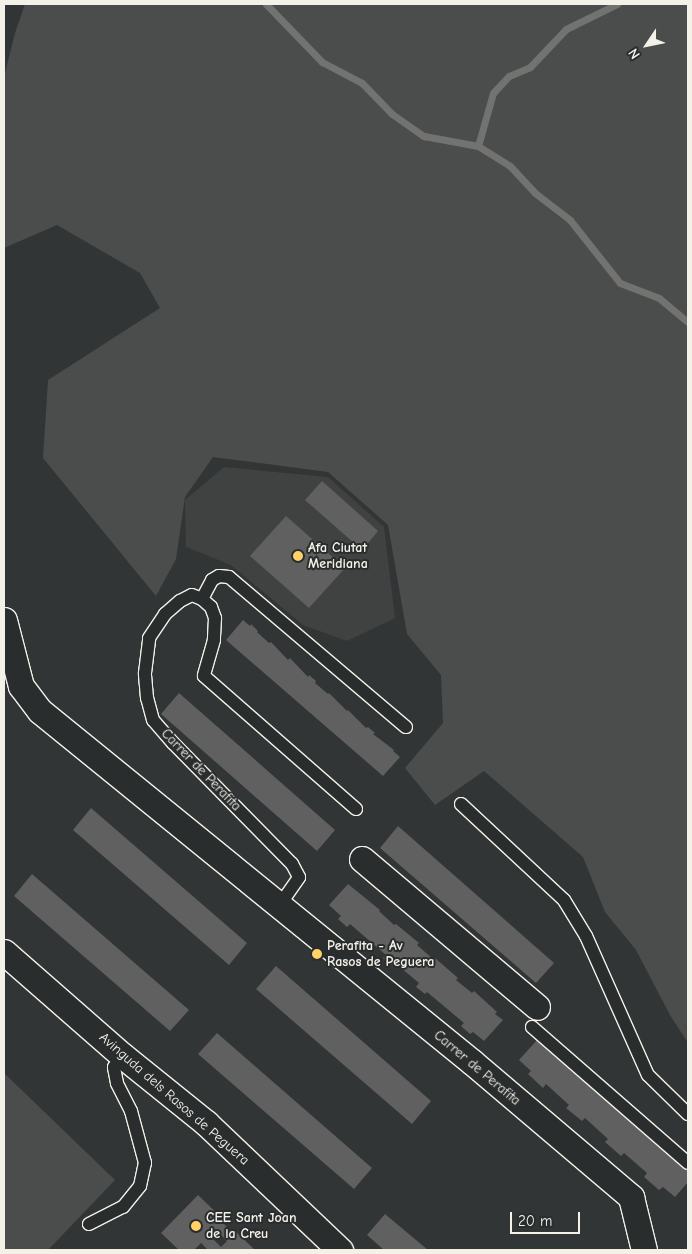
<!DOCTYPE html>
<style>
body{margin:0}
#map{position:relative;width:692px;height:1254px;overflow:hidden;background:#323535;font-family:"Comic Neue",sans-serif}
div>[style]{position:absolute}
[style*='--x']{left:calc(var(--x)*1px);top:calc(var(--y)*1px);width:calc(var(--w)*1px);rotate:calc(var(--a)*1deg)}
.built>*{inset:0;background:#404242}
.green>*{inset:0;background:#4b4d4c}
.stream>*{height:7px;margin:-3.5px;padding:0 3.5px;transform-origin:3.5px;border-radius:3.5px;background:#727370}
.building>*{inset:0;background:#5f605f}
.roads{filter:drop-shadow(1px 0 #f4f1e8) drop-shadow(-1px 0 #f4f1e8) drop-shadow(0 1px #f4f1e8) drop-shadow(0 -1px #f4f1e8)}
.lane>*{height:12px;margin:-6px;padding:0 6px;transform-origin:6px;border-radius:6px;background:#2a2d2e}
.street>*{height:25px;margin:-12.5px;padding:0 12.5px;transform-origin:12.5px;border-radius:12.5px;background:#2a2d2e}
.dots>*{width:14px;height:14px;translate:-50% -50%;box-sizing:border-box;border:2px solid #2a2d2e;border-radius:50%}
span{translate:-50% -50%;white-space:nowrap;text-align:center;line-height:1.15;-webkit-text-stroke:4px #2a2d2e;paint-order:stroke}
.poi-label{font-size:14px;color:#f4f1e8;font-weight:700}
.left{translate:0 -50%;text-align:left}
.street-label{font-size:14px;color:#f4f1e8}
.frame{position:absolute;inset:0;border:5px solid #f4f1e8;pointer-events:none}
.north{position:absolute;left:622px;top:20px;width:50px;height:50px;-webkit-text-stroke:4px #2a2d2e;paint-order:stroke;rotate:236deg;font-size:14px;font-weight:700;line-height:20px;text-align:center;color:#f4f1e8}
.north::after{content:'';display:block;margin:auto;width:18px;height:22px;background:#f4f1e8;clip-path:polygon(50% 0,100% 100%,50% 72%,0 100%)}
.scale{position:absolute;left:510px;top:1212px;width:70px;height:22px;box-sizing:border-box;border:2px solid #f4f1e8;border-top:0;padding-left:6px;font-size:15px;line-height:18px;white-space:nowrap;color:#f4f1e8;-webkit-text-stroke:4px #2a2d2e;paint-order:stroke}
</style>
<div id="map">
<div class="built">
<div style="clip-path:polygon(224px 467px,328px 477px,384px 527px,395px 618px,347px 641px,303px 625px,231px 565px,186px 547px,185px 500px)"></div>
</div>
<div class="green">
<div style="clip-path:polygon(25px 4px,688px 4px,688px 1043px,670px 1015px,636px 950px,605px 912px,583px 857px,484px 771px,435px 805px,405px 768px,443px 723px,441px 675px,407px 634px,388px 525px,328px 472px,213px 457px,185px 497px,176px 559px,156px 596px,43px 458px,48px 380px,160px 308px,140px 273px,57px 225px,4px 248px,4px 77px,15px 33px)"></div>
<div style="clip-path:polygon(4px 1073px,115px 1180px,48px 1250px,4px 1250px)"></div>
</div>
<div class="stream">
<div style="--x:266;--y:4;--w:81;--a:46"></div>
<div style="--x:322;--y:62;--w:45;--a:27.7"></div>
<div style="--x:362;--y:83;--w:43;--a:45.9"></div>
<div style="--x:392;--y:114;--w:39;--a:35"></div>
<div style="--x:424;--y:136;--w:55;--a:10.5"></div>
<div style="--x:478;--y:146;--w:38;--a:32"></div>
<div style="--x:510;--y:166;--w:37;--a:47"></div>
<div style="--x:535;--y:193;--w:44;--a:37.6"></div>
<div style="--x:570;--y:220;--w:80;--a:51.6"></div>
<div style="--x:620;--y:283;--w:42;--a:21"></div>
<div style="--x:659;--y:298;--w:38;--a:40"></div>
<div style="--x:478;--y:146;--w:55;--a:-74.2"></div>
<div style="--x:493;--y:93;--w:23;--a:-47"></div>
<div style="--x:509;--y:76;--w:23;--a:-23"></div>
<div style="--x:530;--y:67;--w:52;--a:-46.5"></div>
<div style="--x:566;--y:29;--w:57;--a:-26.1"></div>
</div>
<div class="building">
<div style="clip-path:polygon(322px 481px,378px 531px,362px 550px,305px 500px)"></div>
<div style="clip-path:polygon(286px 516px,345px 568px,309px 608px,250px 556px)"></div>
<div style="clip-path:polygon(243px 620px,250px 626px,251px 624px,258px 631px,257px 632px,269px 643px,271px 642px,288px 660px,290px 658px,308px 677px,309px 675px,316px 681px,315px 683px,328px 694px,329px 693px,347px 711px,348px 710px,366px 728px,368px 727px,375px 733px,373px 734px,394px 750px,393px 751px,400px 757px,383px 776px,226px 640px)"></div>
<div style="clip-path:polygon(179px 693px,335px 830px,317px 851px,161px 714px)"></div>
<div style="clip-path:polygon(91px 808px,247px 943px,229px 965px,73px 830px)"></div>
<div style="clip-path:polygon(398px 826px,554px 963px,536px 983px,380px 848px)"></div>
<div style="clip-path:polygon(32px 874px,189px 1010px,170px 1031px,14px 896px)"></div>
<div style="clip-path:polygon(348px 884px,380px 910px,379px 911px,394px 925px,396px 924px,419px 943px,417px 945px,433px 959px,435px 958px,458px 978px,456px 980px,472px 993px,474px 991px,497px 1012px,495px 1014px,503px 1020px,484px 1041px,473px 1032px,470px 1034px,461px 1026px,464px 1023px,427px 992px,425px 994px,416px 987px,419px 983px,395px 963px,393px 966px,383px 958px,386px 955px,350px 924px,347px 927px,338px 919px,341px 916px,329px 905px)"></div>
<div style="clip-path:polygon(276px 966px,431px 1101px,412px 1124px,256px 989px)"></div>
<div style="clip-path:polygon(217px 1033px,372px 1168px,354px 1189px,198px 1054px)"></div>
<div style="clip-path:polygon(538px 1039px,688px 1171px,688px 1182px,675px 1197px,663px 1187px,659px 1190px,644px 1177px,647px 1173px,624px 1153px,621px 1156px,605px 1142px,608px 1139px,585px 1118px,582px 1121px,566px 1108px,569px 1105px,546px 1084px,543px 1088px,528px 1074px,531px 1071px,519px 1060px)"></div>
<div style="clip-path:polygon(evenodd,198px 1195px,224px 1220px,222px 1222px,234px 1234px,236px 1232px,255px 1250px,208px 1250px,201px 1243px,194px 1250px,179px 1250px,161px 1233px,198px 1195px,215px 1229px,227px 1241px,221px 1247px,209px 1235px,215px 1229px)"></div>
<div style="clip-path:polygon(385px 1214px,428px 1250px,384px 1250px,367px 1235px)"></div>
</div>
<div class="roads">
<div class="lane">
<div style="--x:202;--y:599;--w:21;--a:-62"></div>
<div style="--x:212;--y:580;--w:8;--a:-30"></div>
<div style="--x:219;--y:576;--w:10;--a:6"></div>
<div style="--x:229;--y:577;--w:232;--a:40.3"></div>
<div style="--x:461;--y:804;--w:141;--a:43"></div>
<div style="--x:564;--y:900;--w:42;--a:58.6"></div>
<div style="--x:586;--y:936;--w:152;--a:66"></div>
<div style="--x:648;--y:1075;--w:56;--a:44.3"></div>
<div style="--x:279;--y:906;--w:35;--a:-55"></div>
<div style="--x:299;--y:877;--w:15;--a:-118"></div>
<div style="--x:292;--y:864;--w:170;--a:-134.5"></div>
<div style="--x:173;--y:743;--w:30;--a:-131"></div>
<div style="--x:153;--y:720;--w:23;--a:-105"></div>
<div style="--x:147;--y:698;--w:25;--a:-95"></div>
<div style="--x:145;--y:673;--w:35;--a:-83"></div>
<div style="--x:149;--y:638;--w:29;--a:-56"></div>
<div style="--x:165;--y:614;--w:20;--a:-41"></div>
<div style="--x:180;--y:601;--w:13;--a:-27"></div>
<div style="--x:192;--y:595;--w:11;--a:22"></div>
<div style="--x:202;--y:599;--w:12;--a:42"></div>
<div style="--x:211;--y:607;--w:12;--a:70"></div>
<div style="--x:215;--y:618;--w:22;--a:93"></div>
<div style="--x:214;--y:640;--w:37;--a:106"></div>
<div style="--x:204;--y:676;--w:202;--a:41.2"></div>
<div style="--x:532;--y:1027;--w:207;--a:41.1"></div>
<div style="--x:89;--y:1224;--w:38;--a:-27"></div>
<div style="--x:123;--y:1207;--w:27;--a:-51"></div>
<div style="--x:140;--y:1186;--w:24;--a:-78"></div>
<div style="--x:145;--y:1163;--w:54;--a:-105.1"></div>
<div style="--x:131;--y:1111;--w:31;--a:-117"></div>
<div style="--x:117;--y:1083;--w:16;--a:-101"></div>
<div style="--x:114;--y:1067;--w:14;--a:-51"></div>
</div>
<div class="street">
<div style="--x:4;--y:620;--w:68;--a:75.6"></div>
<div style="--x:21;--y:686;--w:31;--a:53"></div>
<div style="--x:40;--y:711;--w:557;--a:39.09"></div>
<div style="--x:472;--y:1062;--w:209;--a:40.3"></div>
<div style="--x:631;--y:1197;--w:55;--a:76.2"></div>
<div style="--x:362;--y:859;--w:229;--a:40.2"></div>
<div style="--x:4;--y:952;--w:158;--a:41.2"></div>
<div style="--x:123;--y:1056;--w:107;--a:38.9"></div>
<div style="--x:206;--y:1123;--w:185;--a:43.5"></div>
</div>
</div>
<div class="dots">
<div style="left:298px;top:556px;background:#ffd166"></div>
<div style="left:317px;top:954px;background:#ffd166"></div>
<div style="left:196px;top:1226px;background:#ffd166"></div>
</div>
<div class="poi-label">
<span class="left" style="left:308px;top:556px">Afa Ciutat<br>Meridiana</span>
<span class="left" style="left:327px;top:954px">Perafita - Av<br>Rasos de Peguera</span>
<span class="left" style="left:206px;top:1226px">CEE Sant Joan<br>de la Creu</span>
</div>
<div class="street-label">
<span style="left:201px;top:770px;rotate:46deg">Carrer de Perafita</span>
<span style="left:477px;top:1068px;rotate:40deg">Carrer de Perafita</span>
<span style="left:174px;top:1099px;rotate:41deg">Avinguda dels Rasos de Peguera</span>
</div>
<div class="frame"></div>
<div class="north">N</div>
<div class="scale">20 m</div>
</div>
